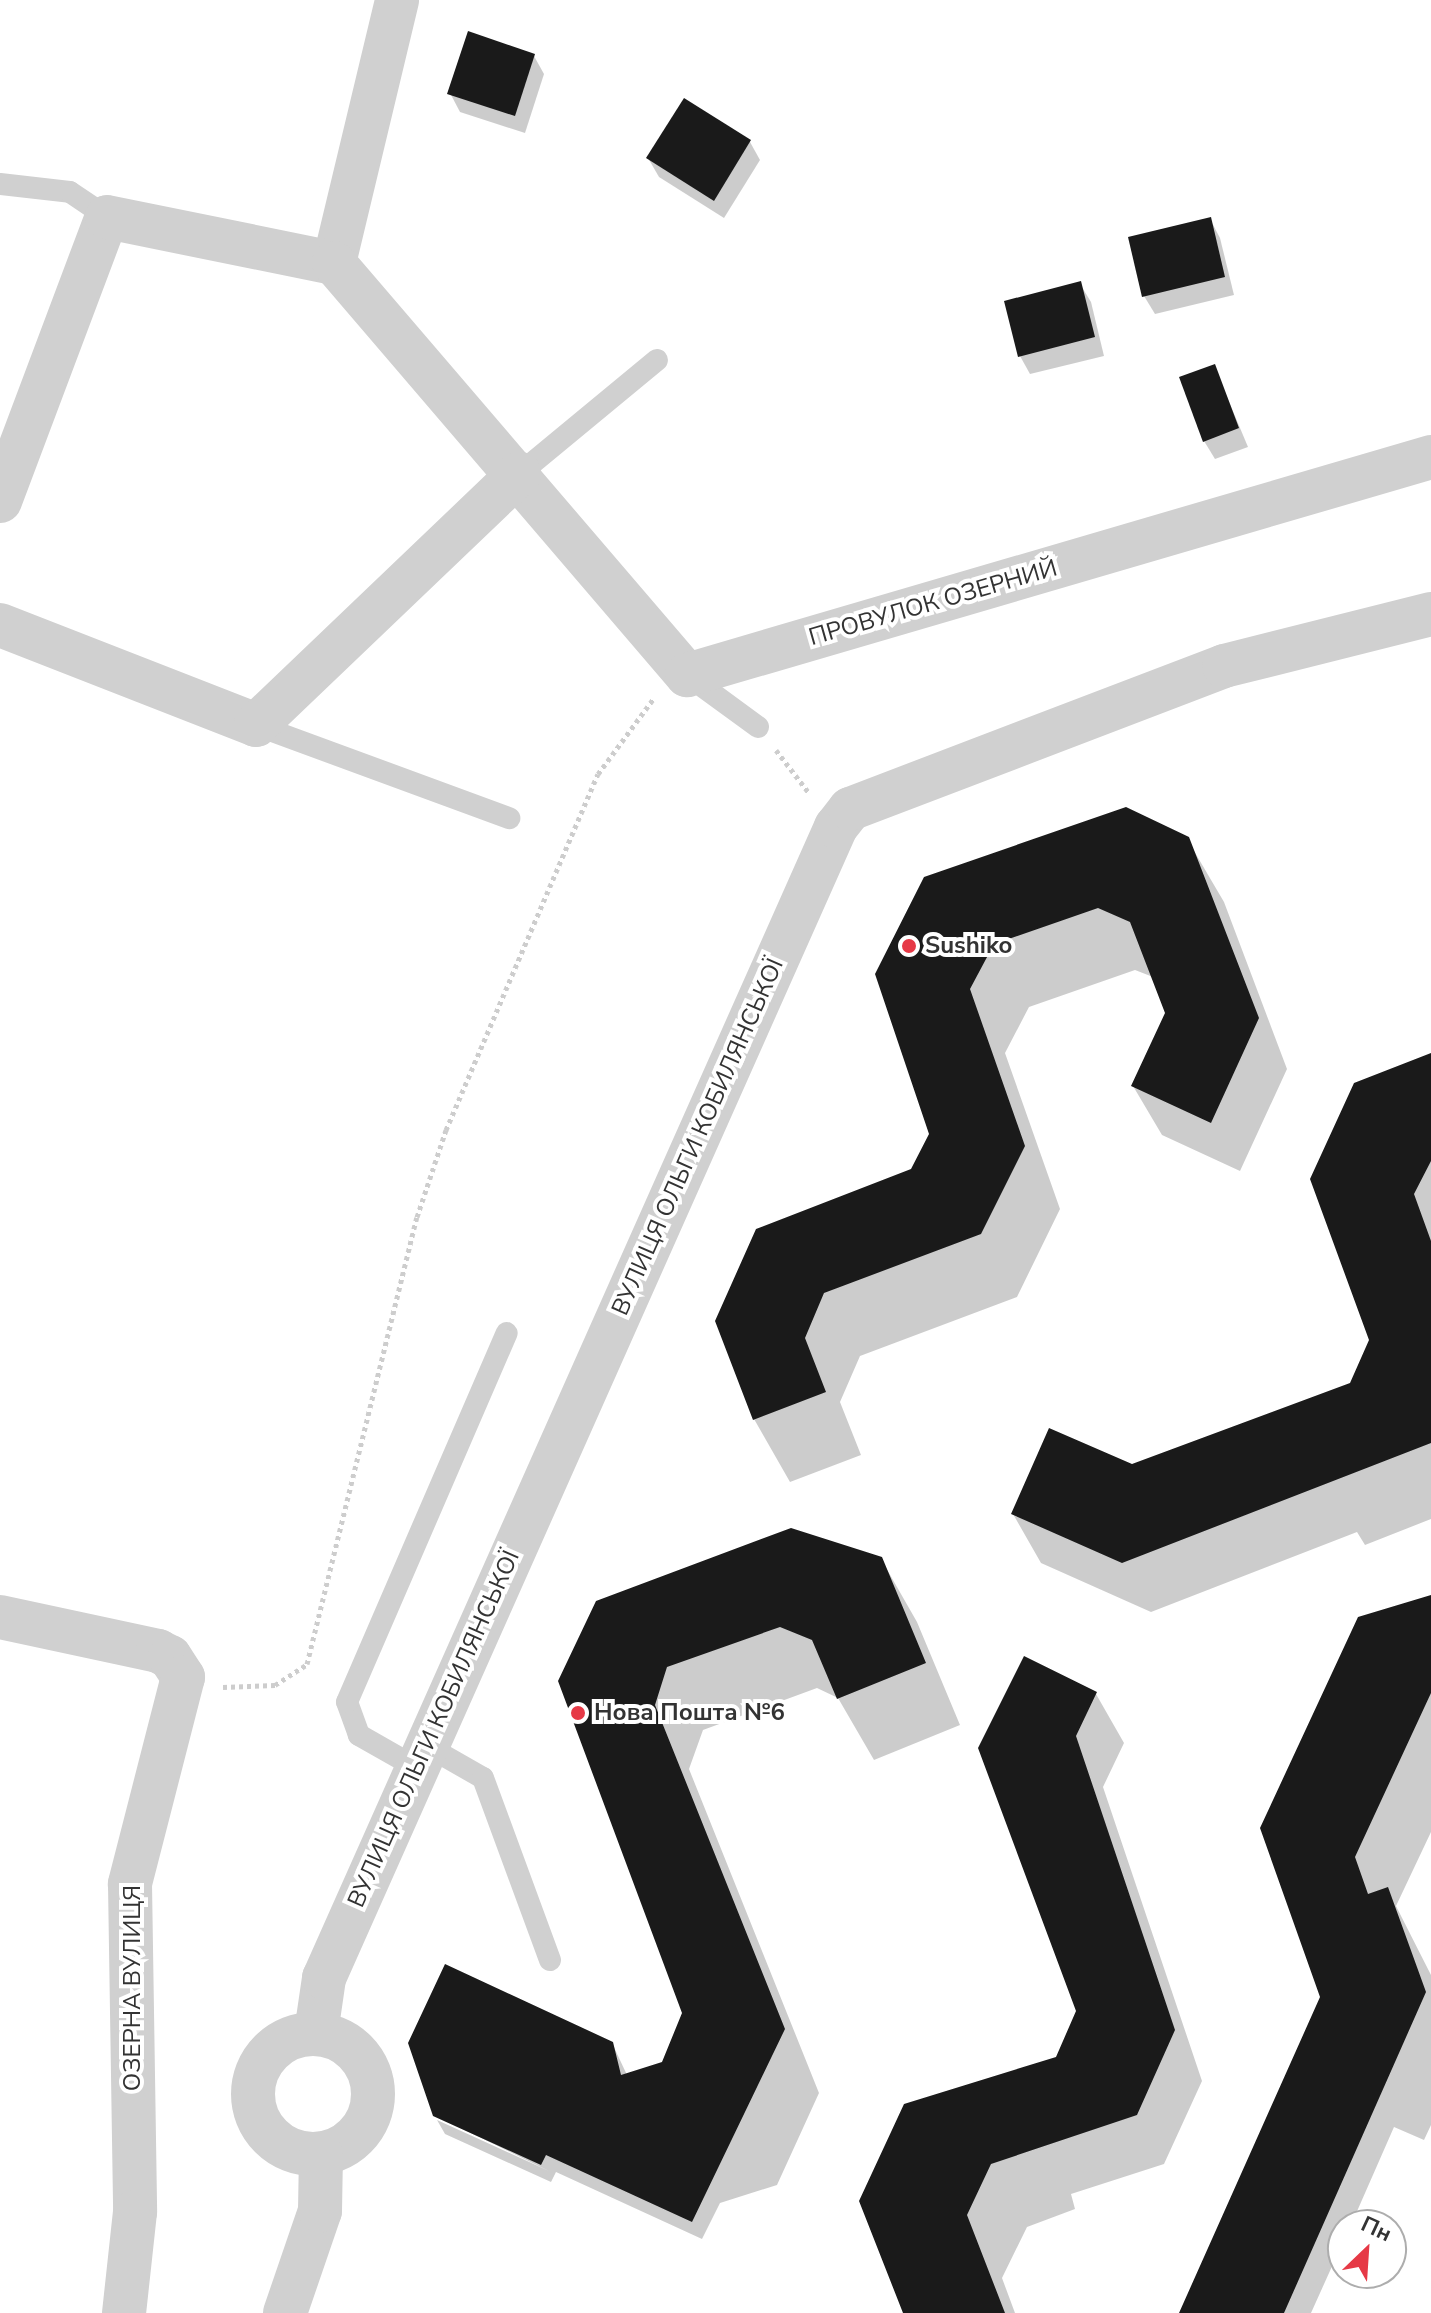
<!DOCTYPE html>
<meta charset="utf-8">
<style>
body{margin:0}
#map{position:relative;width:1431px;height:2313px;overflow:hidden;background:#fff;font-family:"Nunito Sans",sans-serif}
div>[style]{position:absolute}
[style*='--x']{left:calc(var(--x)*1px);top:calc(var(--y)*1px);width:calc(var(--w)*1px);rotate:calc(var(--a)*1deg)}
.shadow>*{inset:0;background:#0003}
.building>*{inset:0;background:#1a1a1a}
.path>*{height:5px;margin-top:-2.5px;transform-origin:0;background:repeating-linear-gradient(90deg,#cdcdcd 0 4px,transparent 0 8px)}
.lane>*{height:22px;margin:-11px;padding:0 11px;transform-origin:11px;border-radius:11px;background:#d0d0d0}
.street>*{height:44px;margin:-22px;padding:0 22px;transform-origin:22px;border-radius:22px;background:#d0d0d0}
.street>.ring{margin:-22px;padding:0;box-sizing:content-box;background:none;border:44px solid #d0d0d0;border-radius:50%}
.dots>*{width:22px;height:22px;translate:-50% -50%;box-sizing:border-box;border:4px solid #fff;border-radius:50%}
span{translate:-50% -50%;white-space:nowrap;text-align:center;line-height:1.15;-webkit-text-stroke:8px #fff;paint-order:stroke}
.street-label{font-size:24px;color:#333}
.poi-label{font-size:24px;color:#333;font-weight:700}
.left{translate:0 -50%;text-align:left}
.north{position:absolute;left:1327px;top:2209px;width:80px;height:80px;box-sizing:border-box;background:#fff;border:2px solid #adadad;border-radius:50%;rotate:25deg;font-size:22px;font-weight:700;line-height:32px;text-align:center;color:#333}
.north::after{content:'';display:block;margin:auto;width:28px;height:36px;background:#e63946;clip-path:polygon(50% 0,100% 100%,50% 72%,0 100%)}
</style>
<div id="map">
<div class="shadow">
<div style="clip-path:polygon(534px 56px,544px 74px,525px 133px,460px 112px,450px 93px)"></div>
<div style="clip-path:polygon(750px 142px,760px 160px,724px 218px,659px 177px,648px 158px)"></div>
<div style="clip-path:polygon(1210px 219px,1220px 238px,1234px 295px,1155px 314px,1144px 296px)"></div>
<div style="clip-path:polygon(1080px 284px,1091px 302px,1104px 356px,1030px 374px,1020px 356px)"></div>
<div style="clip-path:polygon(1214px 366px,1248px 447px,1215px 459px,1204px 441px)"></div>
<div style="clip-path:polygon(1187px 839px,1224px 902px,1287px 1069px,1240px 1171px,1162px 1135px,1133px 1086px,1167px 1013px,1153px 977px,1135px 970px,1029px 1007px,1005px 1053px,1060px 1209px,1017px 1297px,860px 1356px,840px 1402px,861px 1455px,790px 1482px,754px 1419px,717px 1321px,912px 1170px,931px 1134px,877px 974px)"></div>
<div style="clip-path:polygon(1431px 1056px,1431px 1519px,1365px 1545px,1357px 1532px,1151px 1612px,1041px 1563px,1013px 1514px,1351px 1385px,1371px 1340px)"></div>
<div style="clip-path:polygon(881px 1559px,917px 1622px,960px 1725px,874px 1760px,838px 1698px,817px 1688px,703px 1730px,689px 1769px,819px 2093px,777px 2185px,720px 2203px,702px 2239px,556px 2172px,551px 2182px,445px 2134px,437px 2120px,549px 2171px,434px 2115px,612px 2043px,627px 2075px,663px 2064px,684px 2013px,560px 1681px)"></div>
<div style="clip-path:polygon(1431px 1596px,1431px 1832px,1396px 1906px,1431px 1975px,1431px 2125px,1424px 2140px,1394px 2127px,1351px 2225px,1343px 2225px,1343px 2242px,1311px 2313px,1182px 2313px,1322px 1998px,1262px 1828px)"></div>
<div style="clip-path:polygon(1096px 1694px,1124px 1743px,1103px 1787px,1202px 2081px,1164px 2164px,1071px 2194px,1075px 2209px,1027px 2227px,1002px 2278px,1015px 2313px,907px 2313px,861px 2201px,1057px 2059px,1078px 2011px,980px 1748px)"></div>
</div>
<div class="building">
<div style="clip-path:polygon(468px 31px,535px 54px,515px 116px,447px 94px)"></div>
<div style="clip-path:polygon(684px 98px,751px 140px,714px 201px,646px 158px)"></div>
<div style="clip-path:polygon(1211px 217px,1225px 277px,1142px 297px,1128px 237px)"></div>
<div style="clip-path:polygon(1081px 281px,1095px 337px,1018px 357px,1004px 301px)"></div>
<div style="clip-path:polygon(1215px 364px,1239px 428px,1203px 442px,1179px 377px)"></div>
<div style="clip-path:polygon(1126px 807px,1189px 837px,1259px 1018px,1211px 1123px,1131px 1086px,1165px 1013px,1130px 922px,1098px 908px,994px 944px,970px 989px,1025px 1146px,981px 1234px,824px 1293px,805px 1338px,826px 1392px,753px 1420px,715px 1321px,756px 1229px,911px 1169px,929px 1134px,875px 974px,924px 877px)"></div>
<div style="clip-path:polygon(1431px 1053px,1431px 1161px,1414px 1194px,1431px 1241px,1431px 1443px,1122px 1563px,1011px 1514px,1049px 1428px,1132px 1464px,1350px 1383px,1369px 1340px,1310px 1179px,1354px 1083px)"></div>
<div style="clip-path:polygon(791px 1528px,882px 1557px,926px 1663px,837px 1699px,812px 1640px,780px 1627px,667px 1667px,655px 1705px,785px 2029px,692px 2222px,546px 2155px,541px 2165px,433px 2116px,408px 2043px,445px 1964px,613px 2042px,621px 2075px,662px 2062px,682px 2013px,558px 1681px,596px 1601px)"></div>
<div style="clip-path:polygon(1431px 1595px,1431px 1693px,1355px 1857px,1368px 1894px,1388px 1887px,1426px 1992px,1284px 2313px,1179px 2313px,1320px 1997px,1260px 1828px,1358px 1617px)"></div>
<div style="clip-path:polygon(1024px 1656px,1097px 1692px,1076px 1736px,1175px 2030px,1137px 2115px,991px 2164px,967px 2215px,1005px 2313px,903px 2313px,859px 2201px,904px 2104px,1056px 2057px,1076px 2011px,978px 1748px)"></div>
</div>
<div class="path">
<div style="--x:776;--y:750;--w:54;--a:52.5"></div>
<div style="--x:223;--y:1687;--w:52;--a:-2.2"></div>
<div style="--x:275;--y:1685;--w:38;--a:-33"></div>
<div style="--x:307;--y:1664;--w:460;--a:-76.2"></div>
<div style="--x:417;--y:1217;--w:92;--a:-71.6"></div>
<div style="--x:446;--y:1130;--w:387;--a:-66.9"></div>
<div style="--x:598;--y:774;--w:94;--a:-53.6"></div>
</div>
<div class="lane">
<div style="--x:0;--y:184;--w:70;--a:6.5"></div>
<div style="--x:70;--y:192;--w:45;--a:34"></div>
<div style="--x:519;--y:474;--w:179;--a:-39.6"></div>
<div style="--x:687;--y:675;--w:88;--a:36.2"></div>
<div style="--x:256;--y:725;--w:270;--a:20.2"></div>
<div style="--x:427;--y:1746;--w:64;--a:29.7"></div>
<div style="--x:483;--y:1778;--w:194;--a:69.8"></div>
<div style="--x:417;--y:1768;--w:67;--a:-150.4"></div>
<div style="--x:359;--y:1735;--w:35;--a:-110"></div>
<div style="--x:347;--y:1702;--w:402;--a:-66.6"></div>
</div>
<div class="street">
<div style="--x:334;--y:263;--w:270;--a:-76.5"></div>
<div style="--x:0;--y:501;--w:303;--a:-69.4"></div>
<div style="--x:107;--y:217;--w:232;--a:11.5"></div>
<div style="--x:334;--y:263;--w:543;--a:49.41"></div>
<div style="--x:687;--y:675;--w:775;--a:-16.33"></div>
<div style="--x:0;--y:625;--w:275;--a:21.3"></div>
<div style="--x:256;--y:725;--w:364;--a:-43.7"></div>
<div style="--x:0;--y:1617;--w:162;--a:12.1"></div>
<div style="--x:158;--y:1651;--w:13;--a:27"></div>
<div style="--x:170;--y:1657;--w:24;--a:57"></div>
<div style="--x:183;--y:1677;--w:214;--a:104.4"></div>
<div style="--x:130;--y:1884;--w:328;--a:89.1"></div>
<div style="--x:135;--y:2212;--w:102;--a:96.2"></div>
<div style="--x:316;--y:2033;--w:56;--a:-81.7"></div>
<div style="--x:324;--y:1978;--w:1260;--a:-66.02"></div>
<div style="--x:836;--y:827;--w:23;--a:-52"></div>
<div style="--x:850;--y:809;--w:400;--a:-20.9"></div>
<div style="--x:1224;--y:666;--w:213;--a:-14.1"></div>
<div class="ring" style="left:253px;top:2034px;width:76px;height:76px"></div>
<div style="--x:285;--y:2313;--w:108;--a:-71.1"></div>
<div style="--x:320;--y:2211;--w:57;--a:-89"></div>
</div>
<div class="dots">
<div style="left:909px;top:946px;background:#e63946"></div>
<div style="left:578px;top:1713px;background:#e63946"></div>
</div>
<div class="street-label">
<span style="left:933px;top:603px;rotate:-16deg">ПРОВУЛОК ОЗЕРНИЙ</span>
<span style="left:698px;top:1137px;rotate:-66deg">ВУЛИЦЯ ОЛЬГИ КОБИЛЯНСЬКОЇ</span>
<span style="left:434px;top:1729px;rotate:-66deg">ВУЛИЦЯ ОЛЬГИ КОБИЛЯНСЬКОЇ</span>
<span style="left:133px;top:1988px;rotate:-90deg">ОЗЕРНА ВУЛИЦЯ</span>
</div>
<div class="poi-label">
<span class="left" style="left:925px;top:946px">Sushiko</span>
<span class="left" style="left:594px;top:1713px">Нова Пошта №6</span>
</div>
<div class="north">Пн</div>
</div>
